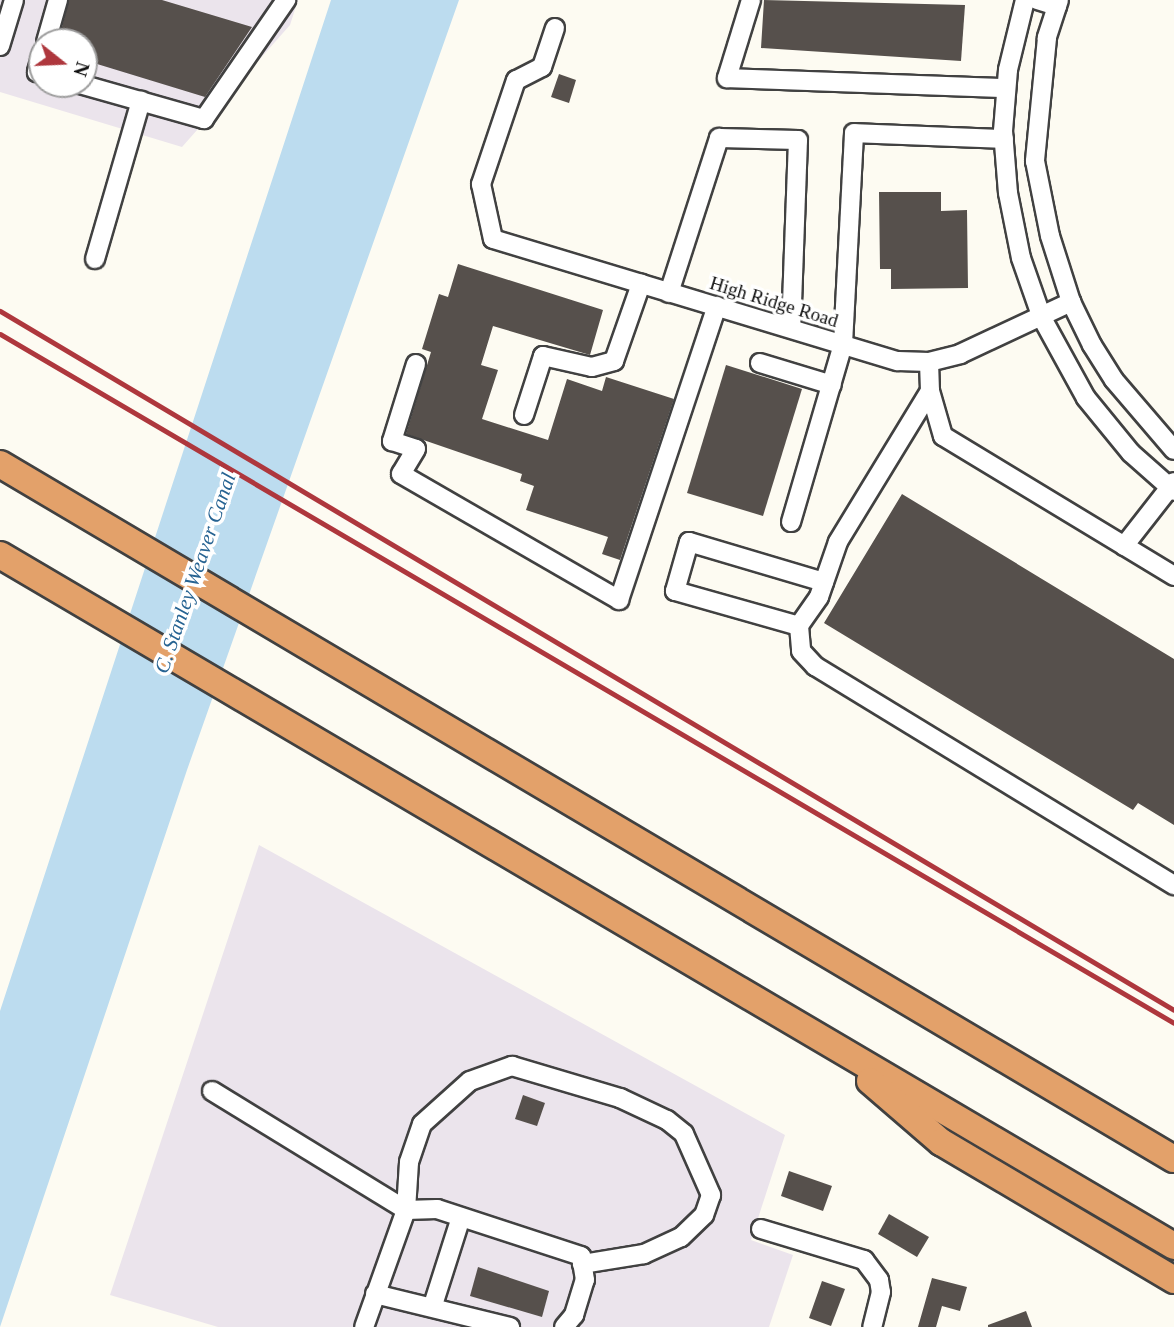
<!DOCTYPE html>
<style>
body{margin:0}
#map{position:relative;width:1174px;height:1327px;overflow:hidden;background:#fdfbf2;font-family:"Times New Roman",serif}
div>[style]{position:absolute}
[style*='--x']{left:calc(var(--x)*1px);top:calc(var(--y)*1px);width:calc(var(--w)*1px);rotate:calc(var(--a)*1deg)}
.industrial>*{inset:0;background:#ebe4ec}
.water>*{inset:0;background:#bcdcef}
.building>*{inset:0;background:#56504c}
.roads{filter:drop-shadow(2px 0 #414141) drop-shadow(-2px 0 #414141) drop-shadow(0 2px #414141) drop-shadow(0 -2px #414141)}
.minor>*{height:18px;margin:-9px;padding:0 9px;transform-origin:9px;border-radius:9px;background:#fff}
.highway>*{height:26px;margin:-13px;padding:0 13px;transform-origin:13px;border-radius:13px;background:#e3a16a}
.rail>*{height:5px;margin:-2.5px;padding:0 2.5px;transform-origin:2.5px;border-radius:2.5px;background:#ae373d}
span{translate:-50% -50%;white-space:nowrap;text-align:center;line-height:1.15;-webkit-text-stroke:7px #fff;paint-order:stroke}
.street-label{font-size:19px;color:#0e0e0e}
.water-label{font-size:21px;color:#266392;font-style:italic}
.north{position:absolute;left:28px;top:28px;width:70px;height:70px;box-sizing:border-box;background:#fff;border:2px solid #9f9f9f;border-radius:50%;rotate:108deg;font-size:19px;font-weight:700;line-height:28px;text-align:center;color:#0e0e0e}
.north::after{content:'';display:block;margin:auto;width:24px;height:32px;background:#ae373d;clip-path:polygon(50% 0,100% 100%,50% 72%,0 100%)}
</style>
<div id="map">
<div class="industrial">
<div style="clip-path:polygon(evenodd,0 0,298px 0,290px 25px,182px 147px,0 92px,0 0,42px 42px,84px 42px,84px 84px,42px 84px,42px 42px)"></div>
<div style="clip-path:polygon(259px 845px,785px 1135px,751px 1240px,793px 1255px,769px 1327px,218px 1327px,110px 1295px)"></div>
</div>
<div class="water">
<div style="clip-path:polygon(331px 0,459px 0,187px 770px,0 1327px,0 1011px)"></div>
</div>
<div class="building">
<div style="clip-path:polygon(69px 0,162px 0,252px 27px,205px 97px,84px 60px,84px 42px,58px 42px)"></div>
<div style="clip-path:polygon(764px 0,965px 5px,961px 61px,761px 48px)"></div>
<div style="clip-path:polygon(559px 74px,576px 80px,569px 103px,551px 97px)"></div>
<div style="clip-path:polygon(879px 192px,941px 192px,941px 211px,967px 210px,968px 288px,891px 289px,891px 269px,880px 269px)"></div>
<div style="clip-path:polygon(458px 264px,603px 310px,590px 355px,493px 326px,481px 365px,498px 370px,482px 419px,548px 440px,567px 379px,602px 391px,606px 377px,674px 399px,620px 560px,602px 554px,608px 537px,526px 510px,534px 486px,520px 481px,522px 474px,406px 434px,431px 352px,422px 349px,439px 294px,448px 297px)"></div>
<div style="clip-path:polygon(726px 365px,802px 389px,763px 516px,687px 493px)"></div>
<div style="clip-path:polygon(902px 494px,1174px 659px,1174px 825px,1138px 803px,1133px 810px,824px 623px)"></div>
<div style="clip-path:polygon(523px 1095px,545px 1103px,537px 1126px,515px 1119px)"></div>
<div style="clip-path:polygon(789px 1171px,832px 1186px,823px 1211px,781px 1196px)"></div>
<div style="clip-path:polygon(889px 1214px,929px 1237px,917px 1257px,878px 1234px)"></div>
<div style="clip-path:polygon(478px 1267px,549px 1291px,542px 1317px,470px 1296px)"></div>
<div style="clip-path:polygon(932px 1278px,967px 1287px,960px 1311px,942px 1306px,936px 1327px,918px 1327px)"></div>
<div style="clip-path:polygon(822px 1281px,845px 1289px,831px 1326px,809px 1318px)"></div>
<div style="clip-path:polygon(1026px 1311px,1032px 1327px,988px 1327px,988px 1325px)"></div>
</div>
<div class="roads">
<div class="minor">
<div style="--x:751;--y:0;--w:82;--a:107.1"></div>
<div style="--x:727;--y:78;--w:279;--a:2.1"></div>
<div style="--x:1025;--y:0;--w:72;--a:103.7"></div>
<div style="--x:1008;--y:70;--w:61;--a:94.7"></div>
<div style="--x:1003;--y:131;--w:62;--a:85.4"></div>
<div style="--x:1008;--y:193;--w:66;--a:78.7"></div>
<div style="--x:1021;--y:258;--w:64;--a:70.7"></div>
<div style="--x:1042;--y:318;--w:91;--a:61.2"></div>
<div style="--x:1086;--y:398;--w:71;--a:50.7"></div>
<div style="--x:1131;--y:453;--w:57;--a:41.5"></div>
<div style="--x:1037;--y:0;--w:21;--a:17"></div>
<div style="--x:1059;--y:0;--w:40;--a:108"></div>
<div style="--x:1047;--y:38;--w:124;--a:95.6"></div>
<div style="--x:1035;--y:161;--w:76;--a:78.7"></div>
<div style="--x:1050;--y:236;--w:69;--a:72.3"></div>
<div style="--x:1071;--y:302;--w:48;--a:64"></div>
<div style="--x:1092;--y:345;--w:41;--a:57.8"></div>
<div style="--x:1114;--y:380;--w:92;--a:49.4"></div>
<div style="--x:555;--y:28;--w:41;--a:108.4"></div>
<div style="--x:542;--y:67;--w:29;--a:153"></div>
<div style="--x:516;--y:80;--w:110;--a:108.6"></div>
<div style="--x:481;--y:184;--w:56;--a:77.7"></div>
<div style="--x:493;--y:239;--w:423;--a:16.8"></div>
<div style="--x:898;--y:361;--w:31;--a:2"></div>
<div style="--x:929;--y:362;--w:32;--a:-14"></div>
<div style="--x:960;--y:354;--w:123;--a:-25.1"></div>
<div style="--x:46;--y:42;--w:44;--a:-74.1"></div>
<div style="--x:0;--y:46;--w:48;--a:-73.1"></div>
<div style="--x:42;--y:54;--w:19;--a:106"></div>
<div style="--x:37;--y:72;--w:5;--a:11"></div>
<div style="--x:80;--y:84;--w:129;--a:15.8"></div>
<div style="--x:204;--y:119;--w:145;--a:-55.4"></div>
<div style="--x:95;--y:259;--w:165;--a:-73.8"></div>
<div style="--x:669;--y:293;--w:163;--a:-72.1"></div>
<div style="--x:719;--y:138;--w:79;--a:1.5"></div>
<div style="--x:798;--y:140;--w:188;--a:92.1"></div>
<div style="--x:929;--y:362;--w:29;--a:88"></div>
<div style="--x:930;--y:391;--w:47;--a:73.9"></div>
<div style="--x:943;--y:436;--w:270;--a:31.2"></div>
<div style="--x:760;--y:363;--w:75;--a:17"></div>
<div style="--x:416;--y:364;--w:81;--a:107.3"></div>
<div style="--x:392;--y:441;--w:25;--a:18"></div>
<div style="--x:416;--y:449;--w:29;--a:121"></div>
<div style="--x:401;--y:474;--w:252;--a:30"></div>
<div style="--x:619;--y:600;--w:310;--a:-71.6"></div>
<div style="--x:930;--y:391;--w:177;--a:121.4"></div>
<div style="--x:838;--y:542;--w:58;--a:109.1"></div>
<div style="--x:819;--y:597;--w:35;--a:125"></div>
<div style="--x:799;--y:626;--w:25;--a:85"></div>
<div style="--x:801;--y:651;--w:21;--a:47"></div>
<div style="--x:815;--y:666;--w:421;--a:31.4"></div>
<div style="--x:524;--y:415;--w:62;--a:-72.1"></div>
<div style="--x:543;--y:356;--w:50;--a:12.7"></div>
<div style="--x:592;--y:367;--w:23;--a:-15"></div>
<div style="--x:614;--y:361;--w:82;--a:-70.7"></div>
<div style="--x:791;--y:522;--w:185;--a:-73.7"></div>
<div style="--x:843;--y:344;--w:211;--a:-87"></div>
<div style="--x:854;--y:133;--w:150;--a:2.3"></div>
<div style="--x:1124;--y:546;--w:81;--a:-52"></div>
<div style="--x:799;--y:626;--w:129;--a:-164.2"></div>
<div style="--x:675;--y:591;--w:51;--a:-74.1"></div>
<div style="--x:689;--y:542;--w:141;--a:16.5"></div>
<div style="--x:212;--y:1091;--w:228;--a:31.5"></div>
<div style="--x:406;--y:1210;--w:124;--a:109.7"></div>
<div style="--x:761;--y:1229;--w:108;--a:16.8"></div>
<div style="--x:864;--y:1260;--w:25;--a:53"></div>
<div style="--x:879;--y:1280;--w:12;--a:81"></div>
<div style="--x:881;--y:1292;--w:36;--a:104"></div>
<div style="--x:375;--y:1294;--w:139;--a:13.7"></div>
<div style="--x:433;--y:1305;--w:92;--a:-72.3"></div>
<div style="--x:564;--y:1327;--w:16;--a:-50"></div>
<div style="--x:574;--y:1315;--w:37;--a:-73"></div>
<div style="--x:585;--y:1280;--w:24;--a:-99"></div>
<div style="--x:581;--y:1256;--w:151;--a:-161.9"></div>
<div style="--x:437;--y:1209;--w:31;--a:178"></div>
<div style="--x:406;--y:1210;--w:48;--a:-86.4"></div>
<div style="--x:409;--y:1162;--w:40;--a:-71.1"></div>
<div style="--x:422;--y:1124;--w:64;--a:-41.9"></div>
<div style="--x:470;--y:1081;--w:45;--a:-19.7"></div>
<div style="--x:512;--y:1066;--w:113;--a:16.5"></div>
<div style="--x:620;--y:1098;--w:52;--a:25.1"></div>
<div style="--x:667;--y:1120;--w:22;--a:39"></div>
<div style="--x:684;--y:1134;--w:67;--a:66.1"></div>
<div style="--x:711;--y:1195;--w:21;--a:109"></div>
<div style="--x:704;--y:1215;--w:32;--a:136"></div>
<div style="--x:681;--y:1237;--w:41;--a:155.3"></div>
<div style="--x:644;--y:1254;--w:63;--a:170.8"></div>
</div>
<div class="highway">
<div style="--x:0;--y:464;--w:1364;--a:30.63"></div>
<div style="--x:0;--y:555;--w:1362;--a:30.48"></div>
<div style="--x:870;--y:1081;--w:94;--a:40.7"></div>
<div style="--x:941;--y:1142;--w:271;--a:30.6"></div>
</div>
</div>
<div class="rail">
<div style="--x:0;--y:311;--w:1366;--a:30.77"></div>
<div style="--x:0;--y:334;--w:1361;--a:30.41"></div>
</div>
<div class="street-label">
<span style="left:774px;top:302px;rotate:17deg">High Ridge Road</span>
</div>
<div class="water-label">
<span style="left:195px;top:573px;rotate:-71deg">C. Stanley Weaver Canal</span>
</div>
<div class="north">N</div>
</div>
